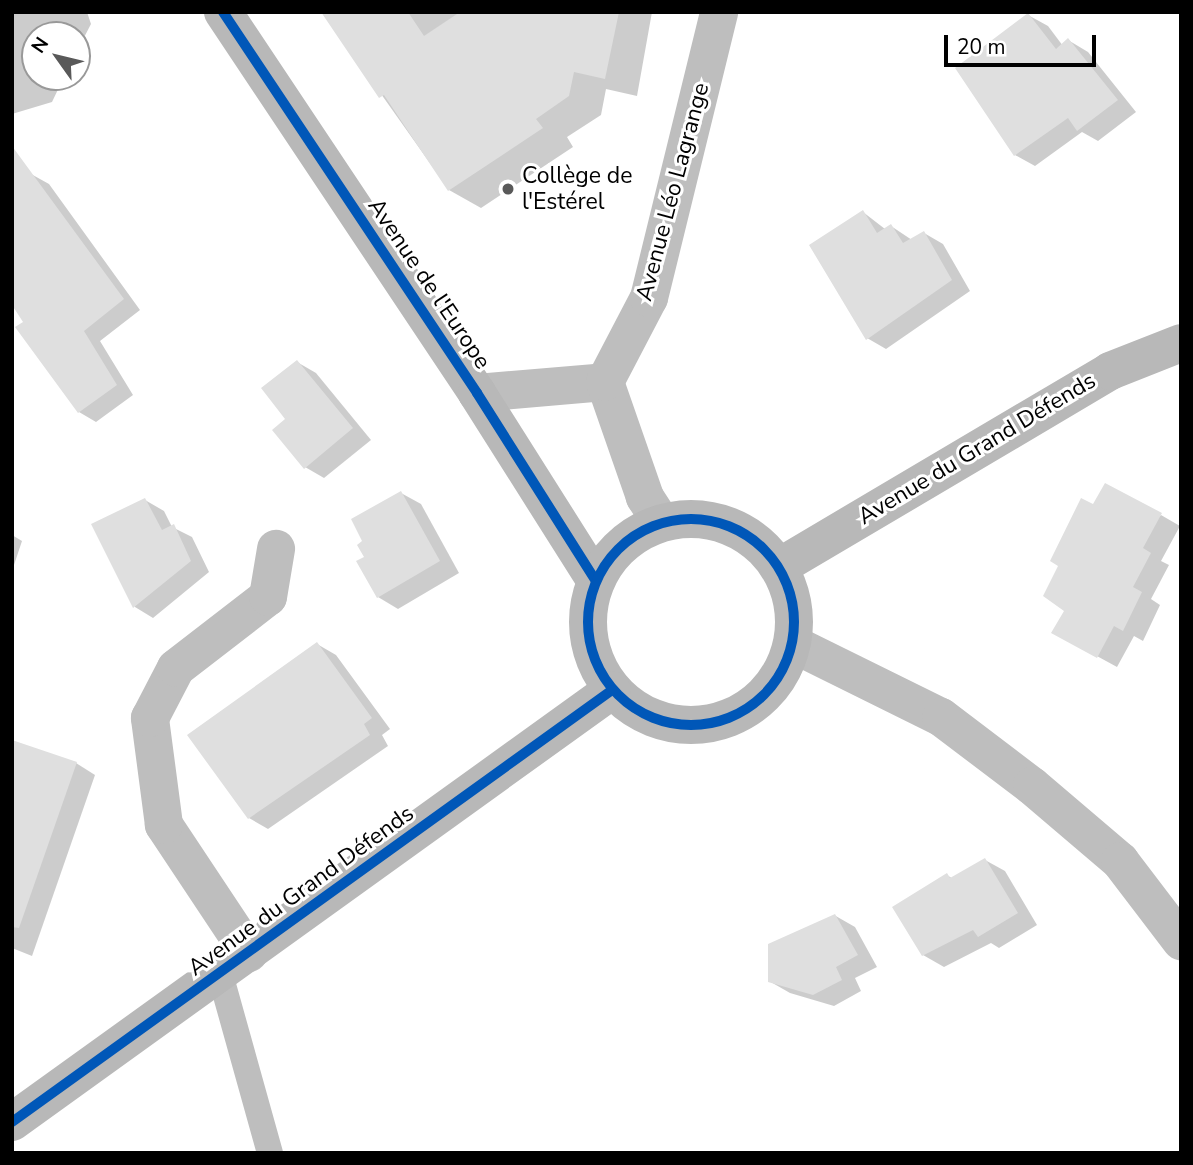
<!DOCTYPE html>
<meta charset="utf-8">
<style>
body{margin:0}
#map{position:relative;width:1193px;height:1165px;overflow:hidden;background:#fff;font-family:"Nunito Sans",sans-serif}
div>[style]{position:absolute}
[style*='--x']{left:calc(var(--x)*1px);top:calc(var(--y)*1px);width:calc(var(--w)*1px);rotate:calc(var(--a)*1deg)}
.shadow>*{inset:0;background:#0003}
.building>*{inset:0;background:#dfdfdf}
.lane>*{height:26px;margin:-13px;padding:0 13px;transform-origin:13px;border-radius:13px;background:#bebebe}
.street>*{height:38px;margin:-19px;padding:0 19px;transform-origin:19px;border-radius:19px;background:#bebebe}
.secondary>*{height:38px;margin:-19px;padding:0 19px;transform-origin:19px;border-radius:19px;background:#b8b8b8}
.secondary>.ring{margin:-19px;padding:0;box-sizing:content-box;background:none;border:38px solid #b8b8b8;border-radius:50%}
.cycleway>*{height:10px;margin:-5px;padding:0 5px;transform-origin:5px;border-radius:5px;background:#0057b8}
.cycleway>.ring{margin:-5px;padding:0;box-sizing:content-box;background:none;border:10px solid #0057b8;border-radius:50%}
.dots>*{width:19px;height:19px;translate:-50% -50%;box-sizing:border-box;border:4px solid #fff;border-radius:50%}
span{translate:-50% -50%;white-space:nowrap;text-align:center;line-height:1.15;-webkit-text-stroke:6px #fff;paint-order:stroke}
.poi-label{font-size:23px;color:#000}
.left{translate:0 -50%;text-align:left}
.street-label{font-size:23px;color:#000}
.frame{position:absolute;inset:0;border:14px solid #000;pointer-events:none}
.north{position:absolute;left:21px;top:21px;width:70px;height:70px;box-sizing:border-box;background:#fff;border:2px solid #999;border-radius:50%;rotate:304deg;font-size:19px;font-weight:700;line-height:28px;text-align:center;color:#000}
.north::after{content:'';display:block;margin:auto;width:24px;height:32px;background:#595959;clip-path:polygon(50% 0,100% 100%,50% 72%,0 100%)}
.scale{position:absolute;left:944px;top:35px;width:152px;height:32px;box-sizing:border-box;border:4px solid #000;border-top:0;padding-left:9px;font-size:21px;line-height:24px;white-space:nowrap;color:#000;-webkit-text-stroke:5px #fff;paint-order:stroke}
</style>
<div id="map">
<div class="shadow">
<div style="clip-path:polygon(12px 12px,87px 12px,91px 24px,77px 51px,77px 35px,35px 35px,35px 77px,64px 77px,52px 102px,12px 114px)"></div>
<div style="clip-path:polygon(323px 12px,652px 12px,637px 96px,606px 89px,601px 115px,567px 137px,573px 147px,481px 208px,449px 190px)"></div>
<div style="clip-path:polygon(1028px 15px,1048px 26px,1063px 46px,1068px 40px,1088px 52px,1136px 112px,1098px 141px,1082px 132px,1035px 166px,1015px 155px)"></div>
<div style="clip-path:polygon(31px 174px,49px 184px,140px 310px,100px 341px,133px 395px,96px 422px,79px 412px)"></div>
<div style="clip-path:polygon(863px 212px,885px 229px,891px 226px,912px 240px,924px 233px,943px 244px,970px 291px,886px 349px,867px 338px)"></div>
<div style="clip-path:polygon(297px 362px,316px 373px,371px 440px,324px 478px,305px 467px,287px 419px)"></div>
<div style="clip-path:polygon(401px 493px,421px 504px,459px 573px,398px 609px,378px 597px,366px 558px)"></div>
<div style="clip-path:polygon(145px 500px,164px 511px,172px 527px,192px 537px,209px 572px,153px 618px,135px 607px,93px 525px)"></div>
<div style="clip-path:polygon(1161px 515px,1180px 526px,1161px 561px,1169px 565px,1151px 599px,1160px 605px,1143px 641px,1134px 636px,1117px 667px,1073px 643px,1066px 611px)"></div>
<div style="clip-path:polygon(12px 535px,22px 541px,12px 571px)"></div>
<div style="clip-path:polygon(317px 644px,336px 655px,390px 729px,382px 735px,388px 746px,268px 829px,249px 818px)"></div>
<div style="clip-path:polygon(76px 763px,95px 775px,32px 956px,12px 948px,12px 778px)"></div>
<div style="clip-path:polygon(985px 860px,1005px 871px,1037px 925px,999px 948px,991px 943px,944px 967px,923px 955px,947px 875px,953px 879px)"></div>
<div style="clip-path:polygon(834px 915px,855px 927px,877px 967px,855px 978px,861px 991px,834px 1006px,790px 993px,769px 981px)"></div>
</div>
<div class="building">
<div style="clip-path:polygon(321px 12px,408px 12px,424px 36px,460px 12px,619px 12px,605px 79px,574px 72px,569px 96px,536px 119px,543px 128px,448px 191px,384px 95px,379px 98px)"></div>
<div style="clip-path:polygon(1028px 13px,1056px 49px,1068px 38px,1118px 100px,1077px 131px,1068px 118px,1014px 156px,955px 68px)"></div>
<div style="clip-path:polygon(12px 146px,124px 299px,84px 331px,117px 385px,78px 413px,15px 327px,23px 322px,12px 305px)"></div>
<div style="clip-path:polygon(863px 210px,877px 233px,891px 224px,903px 243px,924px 231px,952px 280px,866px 340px,809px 245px)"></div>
<div style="clip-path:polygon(297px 360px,353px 428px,304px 469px,272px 430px,285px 419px,261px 388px)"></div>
<div style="clip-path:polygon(1105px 483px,1162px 513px,1143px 548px,1151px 553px,1133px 587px,1142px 592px,1123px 631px,1114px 626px,1097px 658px,1051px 633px,1064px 611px,1043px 596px,1058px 566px,1050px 561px,1081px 498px,1093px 504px)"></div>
<div style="clip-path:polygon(401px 491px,440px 561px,377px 598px,356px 561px,364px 557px,357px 545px,362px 541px,351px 519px)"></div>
<div style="clip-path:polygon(145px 498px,162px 530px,174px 524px,191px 561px,133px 608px,91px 524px)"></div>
<div style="clip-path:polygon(317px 642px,372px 718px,364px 724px,370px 735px,248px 819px,187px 735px)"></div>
<div style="clip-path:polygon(12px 740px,77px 762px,19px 928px,12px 927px)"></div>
<div style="clip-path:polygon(985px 858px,1018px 913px,978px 937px,973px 930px,922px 956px,892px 907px,947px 873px,950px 878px)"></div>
<div style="clip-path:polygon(835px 914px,858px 955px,836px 967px,842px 980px,813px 995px,768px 982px,768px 944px)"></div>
</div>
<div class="lane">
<div style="--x:220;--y:974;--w:186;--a:74.4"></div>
</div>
<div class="street">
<div style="--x:477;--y:393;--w:128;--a:-4.9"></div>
<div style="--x:661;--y:522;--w:30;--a:-123"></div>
<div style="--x:645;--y:497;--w:122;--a:-109.2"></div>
<div style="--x:605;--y:382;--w:95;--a:-62.4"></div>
<div style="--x:649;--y:298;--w:294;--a:-76.2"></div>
<div style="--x:793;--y:644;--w:165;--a:26.3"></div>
<div style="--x:941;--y:717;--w:114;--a:37.2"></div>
<div style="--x:1032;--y:786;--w:116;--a:40.4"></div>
<div style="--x:1120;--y:861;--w:101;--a:52.7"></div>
<div style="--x:249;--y:953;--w:154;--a:-123.6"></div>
<div style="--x:164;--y:825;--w:108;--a:-97.5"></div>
<div style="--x:150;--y:718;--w:56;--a:-62.5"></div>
<div style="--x:176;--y:668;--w:116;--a:-37.7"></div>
<div style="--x:268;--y:597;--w:49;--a:-80.5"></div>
</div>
<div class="secondary">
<div style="--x:223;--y:12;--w:458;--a:56.3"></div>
<div style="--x:477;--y:393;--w:222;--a:57.7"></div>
<div class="ring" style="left:588px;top:519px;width:168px;height:168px"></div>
<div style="--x:779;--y:567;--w:385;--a:-30.6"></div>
<div style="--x:1110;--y:371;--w:76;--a:-21.5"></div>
<div style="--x:12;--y:1122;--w:739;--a:-35.75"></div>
</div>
<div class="cycleway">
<div style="--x:223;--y:12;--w:458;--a:56.3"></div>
<div style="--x:477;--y:393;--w:222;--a:57.7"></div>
<div class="ring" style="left:588px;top:519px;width:196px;height:196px"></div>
<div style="--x:12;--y:1122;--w:739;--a:-35.75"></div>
</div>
<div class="dots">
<div style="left:508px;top:189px;background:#595959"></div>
</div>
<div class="poi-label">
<span class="left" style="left:522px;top:189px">Collège de<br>l'Estérel</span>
</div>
<div class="street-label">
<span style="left:673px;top:192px;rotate:-75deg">Avenue Léo Lagrange</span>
<span style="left:429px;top:284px;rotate:56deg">Avenue de l'Europe</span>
<span style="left:977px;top:449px;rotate:-31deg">Avenue du Grand Défends</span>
<span style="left:301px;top:891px;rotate:-36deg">Avenue du Grand Défends</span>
</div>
<div class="frame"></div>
<div class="north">N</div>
<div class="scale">20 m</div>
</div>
